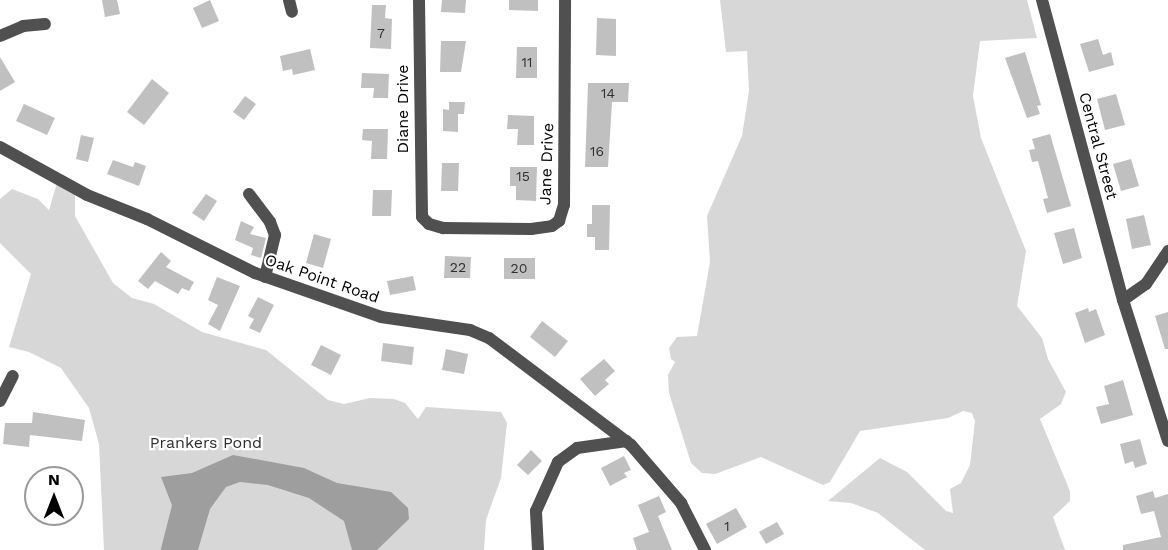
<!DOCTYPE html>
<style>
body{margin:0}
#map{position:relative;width:1168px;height:550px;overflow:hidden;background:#fff;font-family:"Work Sans",sans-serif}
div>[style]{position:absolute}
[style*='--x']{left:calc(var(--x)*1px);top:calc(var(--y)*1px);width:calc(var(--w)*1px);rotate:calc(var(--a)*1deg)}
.green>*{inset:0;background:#d7d7d7}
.water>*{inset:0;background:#9e9e9e}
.river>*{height:24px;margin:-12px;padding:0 12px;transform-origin:12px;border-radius:12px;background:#9e9e9e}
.building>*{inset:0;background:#c0c0c0}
.minor>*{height:12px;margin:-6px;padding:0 6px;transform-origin:6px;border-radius:6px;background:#505050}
.tertiary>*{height:12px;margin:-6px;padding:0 6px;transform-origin:6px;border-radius:6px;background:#505050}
span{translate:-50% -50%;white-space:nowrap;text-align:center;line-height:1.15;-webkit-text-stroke:4.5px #fff;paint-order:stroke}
.number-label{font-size:14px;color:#303030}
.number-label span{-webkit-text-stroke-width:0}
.street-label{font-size:16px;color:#000}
.park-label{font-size:16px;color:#2e2e2e}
.north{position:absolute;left:24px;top:466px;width:60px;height:60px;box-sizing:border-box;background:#fff;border:2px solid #999;border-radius:50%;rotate:0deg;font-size:16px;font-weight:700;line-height:24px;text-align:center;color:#000}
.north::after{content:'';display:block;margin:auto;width:21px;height:27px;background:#000;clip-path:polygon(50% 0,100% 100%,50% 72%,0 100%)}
</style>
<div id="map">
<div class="green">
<div style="clip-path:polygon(720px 0,1027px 0,1037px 38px,980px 41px,973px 96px,981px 138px,1026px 251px,1017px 306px,1042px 338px,1048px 359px,1066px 392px,1061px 404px,1040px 419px,1070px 491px,1070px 501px,1053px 517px,1065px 550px,925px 550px,878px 513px,851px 503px,828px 501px,880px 458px,907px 472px,946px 511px,953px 513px,950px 489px,961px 483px,970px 465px,975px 421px,972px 413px,963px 411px,948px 418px,860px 431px,830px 482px,823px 485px,761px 457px,715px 474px,702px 473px,691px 463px,669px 393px,668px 375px,675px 362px,671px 359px,669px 348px,677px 337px,697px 336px,710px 262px,707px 216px,742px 136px,749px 91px,747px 51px,726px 52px)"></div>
<div style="clip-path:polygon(57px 183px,75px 193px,75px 216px,113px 283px,132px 298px,154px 304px,202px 332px,266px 350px,328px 400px,344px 404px,370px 398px,394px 399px,405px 403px,418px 419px,426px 407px,501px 412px,507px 423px,501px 478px,486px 520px,484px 550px,104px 550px,99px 444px,89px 408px,61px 368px,29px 352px,9px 347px,31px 274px,0 243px,0 199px,12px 189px,38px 199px,49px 210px)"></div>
</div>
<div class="water">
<div style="clip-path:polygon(233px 455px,304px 468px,337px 483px,391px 492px,408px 508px,409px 519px,377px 550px,352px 550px,344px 521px,309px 498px,268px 485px,240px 482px,226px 487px,210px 509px,198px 550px,179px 550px,173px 508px,161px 477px,192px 473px)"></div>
</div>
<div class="river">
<div style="--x:173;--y:550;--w:49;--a:-75.7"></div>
</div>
<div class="building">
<div style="clip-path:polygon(102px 0,117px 0,120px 14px,105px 17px)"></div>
<div style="clip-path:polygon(210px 0,219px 21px,202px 28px,193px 8px)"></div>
<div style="clip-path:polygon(442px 0,466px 0,465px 13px,441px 12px)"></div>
<div style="clip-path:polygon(509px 0,538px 0,538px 11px,509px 10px)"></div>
<div style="clip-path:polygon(372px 5px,386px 5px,385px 18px,392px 19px,391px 49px,370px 48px)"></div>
<div style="clip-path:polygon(597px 18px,616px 19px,616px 56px,596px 55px)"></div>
<div style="clip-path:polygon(1098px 39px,1103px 55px,1111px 52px,1114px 65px,1089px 72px,1080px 44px)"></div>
<div style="clip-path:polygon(441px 41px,466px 41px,461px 72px,440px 72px)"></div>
<div style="clip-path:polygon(517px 47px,537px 47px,537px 78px,516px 78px)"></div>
<div style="clip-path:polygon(310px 49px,315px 70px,293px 75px,292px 69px,283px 71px,280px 56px)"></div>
<div style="clip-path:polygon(1025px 52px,1041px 105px,1037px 106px,1040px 114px,1027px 118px,1005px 58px)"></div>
<div style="clip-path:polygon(0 57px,15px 82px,0 91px)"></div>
<div style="clip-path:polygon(362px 73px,389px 74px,388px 98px,373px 98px,374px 88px,361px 88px)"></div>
<div style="clip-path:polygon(152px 79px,169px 93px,144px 125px,127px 112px)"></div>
<div style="clip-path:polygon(588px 83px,629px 83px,628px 102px,612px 102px,608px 167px,585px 167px)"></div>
<div style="clip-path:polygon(1116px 94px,1125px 125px,1105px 130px,1097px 99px)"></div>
<div style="clip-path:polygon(245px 96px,256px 104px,244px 120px,233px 112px)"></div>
<div style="clip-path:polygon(449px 102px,465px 102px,464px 114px,458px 114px,458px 132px,443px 131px,443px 109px,449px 110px)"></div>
<div style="clip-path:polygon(24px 104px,55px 118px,47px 135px,16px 121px)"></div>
<div style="clip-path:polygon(508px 115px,534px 116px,534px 145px,517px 145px,518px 129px,507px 129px)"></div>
<div style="clip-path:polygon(363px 129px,388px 129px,387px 159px,371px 159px,372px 141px,362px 140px)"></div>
<div style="clip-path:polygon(1050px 134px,1071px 206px,1047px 213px,1043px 199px,1048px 198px,1038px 161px,1032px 162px,1029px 150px,1035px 149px,1032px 139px)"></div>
<div style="clip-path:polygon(81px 135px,94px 138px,88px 162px,76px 159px)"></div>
<div style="clip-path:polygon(1131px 159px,1139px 186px,1121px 191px,1113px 164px)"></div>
<div style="clip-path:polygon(113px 160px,133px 167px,135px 162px,146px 166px,139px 186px,107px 174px)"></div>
<div style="clip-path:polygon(442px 163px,459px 163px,458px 191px,441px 191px)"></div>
<div style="clip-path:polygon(510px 167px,537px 167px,536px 201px,516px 200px,516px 186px,510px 186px)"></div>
<div style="clip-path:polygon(373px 190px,392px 190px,391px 216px,372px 216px)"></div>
<div style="clip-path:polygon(206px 194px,217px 201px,204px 221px,192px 213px)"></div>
<div style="clip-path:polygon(592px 205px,610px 205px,609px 250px,595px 250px,595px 237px,587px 237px,587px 224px,592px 224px)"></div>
<div style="clip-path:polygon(1144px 215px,1151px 245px,1132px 249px,1126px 219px)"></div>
<div style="clip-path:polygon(241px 221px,254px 227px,250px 234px,266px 238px,261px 258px,251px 255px,253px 248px,235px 240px)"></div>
<div style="clip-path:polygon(1074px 228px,1082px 258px,1063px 264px,1054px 233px)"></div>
<div style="clip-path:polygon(314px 234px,331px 239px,323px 268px,306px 263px)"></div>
<div style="clip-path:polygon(161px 252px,171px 261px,166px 267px,194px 282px,189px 291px,182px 288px,178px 294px,155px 281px,148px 289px,138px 281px)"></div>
<div style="clip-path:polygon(445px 256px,471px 257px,470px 278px,444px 278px)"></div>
<div style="clip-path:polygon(504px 258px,535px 258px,535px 279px,504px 279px)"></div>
<div style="clip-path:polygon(413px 276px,416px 290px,390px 295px,387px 281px)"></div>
<div style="clip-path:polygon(217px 277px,240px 286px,220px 331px,208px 324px,218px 305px,208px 300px)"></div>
<div style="clip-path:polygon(258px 297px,274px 305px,260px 333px,249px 328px,254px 319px,248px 316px)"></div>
<div style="clip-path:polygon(1088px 308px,1089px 312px,1096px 309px,1105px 335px,1085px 343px,1075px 313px)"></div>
<div style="clip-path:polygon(1168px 312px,1168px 349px,1165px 349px,1155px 316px)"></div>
<div style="clip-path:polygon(542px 321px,568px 341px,555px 357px,530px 337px)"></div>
<div style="clip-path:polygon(383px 343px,414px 347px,412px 365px,381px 361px)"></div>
<div style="clip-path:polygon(321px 345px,341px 355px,331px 375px,311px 365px)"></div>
<div style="clip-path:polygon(446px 349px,468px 354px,464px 374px,442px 370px)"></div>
<div style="clip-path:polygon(604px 359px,615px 371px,605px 380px,609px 384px,595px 396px,580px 379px)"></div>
<div style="clip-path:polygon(1123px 380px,1133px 415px,1101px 424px,1096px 407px,1109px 404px,1104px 386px)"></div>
<div style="clip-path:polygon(33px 412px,85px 420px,82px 441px,30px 435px,29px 447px,3px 444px,5px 423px,32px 423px)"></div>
<div style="clip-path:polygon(1140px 439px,1147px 464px,1135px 468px,1133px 461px,1125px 464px,1120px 444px)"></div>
<div style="clip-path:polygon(531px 450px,542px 461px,528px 475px,517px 465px)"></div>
<div style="clip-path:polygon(624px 456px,631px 470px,624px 473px,627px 477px,610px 486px,601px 468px)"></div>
<div style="clip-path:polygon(1153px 491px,1155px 498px,1168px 494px,1168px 550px,1123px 550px,1123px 545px,1161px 537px,1154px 511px,1141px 514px,1136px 496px)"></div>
<div style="clip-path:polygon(659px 496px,666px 512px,658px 516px,672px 550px,637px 550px,633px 538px,649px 532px,638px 505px)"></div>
<div style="clip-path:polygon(736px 508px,747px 527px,717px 544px,706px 524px)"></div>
<div style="clip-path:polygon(777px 522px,784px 534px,766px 544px,759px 532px)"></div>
</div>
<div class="minor">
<div style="--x:289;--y:0;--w:12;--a:76"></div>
<div style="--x:419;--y:0;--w:217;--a:89.2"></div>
<div style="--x:422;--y:217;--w:10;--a:45"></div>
<div style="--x:429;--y:224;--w:15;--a:16"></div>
<div style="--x:443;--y:228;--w:88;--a:0.7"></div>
<div style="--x:531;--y:229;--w:21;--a:-8"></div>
<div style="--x:552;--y:226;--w:9;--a:-36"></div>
<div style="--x:559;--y:221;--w:17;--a:-73"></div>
<div style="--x:564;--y:205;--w:205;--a:-89.7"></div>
<div style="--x:0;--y:36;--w:25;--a:-23"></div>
<div style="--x:23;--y:26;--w:22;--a:-5"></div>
<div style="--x:0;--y:147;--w:99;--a:28.9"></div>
<div style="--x:87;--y:195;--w:65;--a:21.8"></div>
<div style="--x:147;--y:219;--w:121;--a:26.6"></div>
<div style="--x:255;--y:273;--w:133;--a:19.2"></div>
<div style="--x:381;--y:317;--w:90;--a:8.3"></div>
<div style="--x:470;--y:330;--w:21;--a:23"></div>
<div style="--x:489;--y:338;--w:178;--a:37"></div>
<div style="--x:631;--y:445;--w:77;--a:49.2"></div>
<div style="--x:681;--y:503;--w:53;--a:62.9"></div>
<div style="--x:249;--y:194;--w:35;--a:53"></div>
<div style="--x:270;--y:222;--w:14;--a:69"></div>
<div style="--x:275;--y:235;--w:43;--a:103.4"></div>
<div style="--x:1123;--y:300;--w:28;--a:-35"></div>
<div style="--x:1146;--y:284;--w:40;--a:-56"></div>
<div style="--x:0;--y:401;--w:28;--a:-63"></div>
<div style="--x:538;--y:550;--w:39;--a:-93"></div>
<div style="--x:536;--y:511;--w:54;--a:-65.8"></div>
<div style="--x:558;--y:462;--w:24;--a:-36"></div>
<div style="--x:577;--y:448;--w:50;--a:-8"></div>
</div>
<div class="tertiary">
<div style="--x:1042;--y:0;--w:311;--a:74.9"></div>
<div style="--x:1123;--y:300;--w:148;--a:72.3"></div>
</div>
<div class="number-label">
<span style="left:381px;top:33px">7</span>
<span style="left:527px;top:62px">11</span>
<span style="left:608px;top:93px">14</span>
<span style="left:597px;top:151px">16</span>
<span style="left:523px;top:176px">15</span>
<span style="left:458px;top:267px">22</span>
<span style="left:519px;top:268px">20</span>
<span style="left:727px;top:526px">1</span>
</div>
<div class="street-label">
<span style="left:403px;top:109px;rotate:-90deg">Diane Drive</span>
<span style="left:1098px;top:146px;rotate:75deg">Central Street</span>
<span style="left:547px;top:164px;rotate:-88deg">Jane Drive</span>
<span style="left:322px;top:279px;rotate:19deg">Oak Point Road</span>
</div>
<div class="park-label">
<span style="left:206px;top:443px">Prankers Pond</span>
</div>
<div class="north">N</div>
</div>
